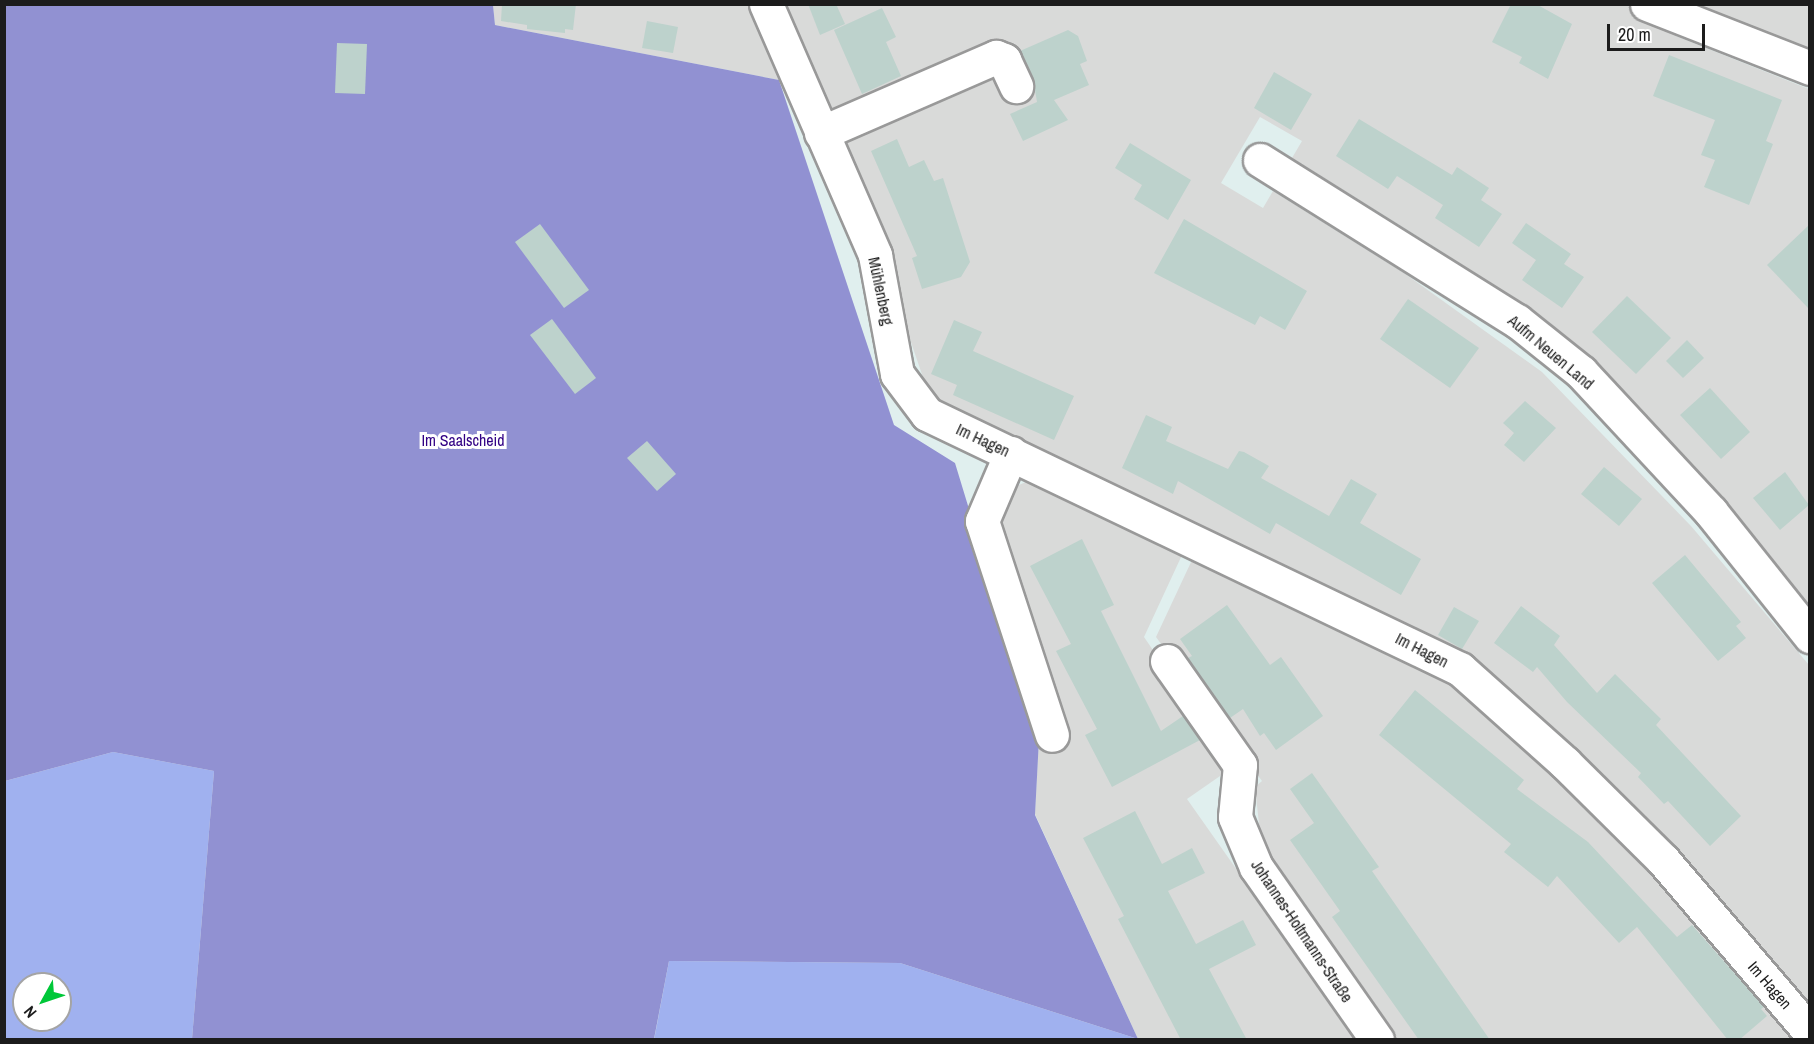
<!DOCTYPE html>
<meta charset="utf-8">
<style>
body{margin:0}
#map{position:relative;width:1814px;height:1044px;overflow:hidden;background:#e0efee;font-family:"Archivo Narrow",sans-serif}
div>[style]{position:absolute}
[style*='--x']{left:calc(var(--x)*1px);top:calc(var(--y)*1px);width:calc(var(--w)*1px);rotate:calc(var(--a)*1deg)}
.residential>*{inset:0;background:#d9dad9}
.grass>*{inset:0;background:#a0b1ef}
.forest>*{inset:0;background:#9191d2}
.building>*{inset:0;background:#bdd2cc}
.roads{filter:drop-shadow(2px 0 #999) drop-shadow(-2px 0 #999) drop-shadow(0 2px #999) drop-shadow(0 -2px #999)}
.minor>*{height:33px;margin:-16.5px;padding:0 16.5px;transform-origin:16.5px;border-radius:16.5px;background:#fff}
span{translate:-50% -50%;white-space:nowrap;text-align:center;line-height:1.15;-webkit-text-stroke:6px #fff;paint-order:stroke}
.street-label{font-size:16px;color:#1c1c1c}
.park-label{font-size:16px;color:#310184}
.frame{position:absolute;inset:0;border:6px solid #1c1c1c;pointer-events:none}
.north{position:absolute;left:12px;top:972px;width:60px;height:60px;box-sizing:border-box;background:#fff;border:2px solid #a4a4a4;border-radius:50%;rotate:230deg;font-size:16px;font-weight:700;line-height:24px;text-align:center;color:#1c1c1c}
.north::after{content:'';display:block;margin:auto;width:21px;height:27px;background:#00c839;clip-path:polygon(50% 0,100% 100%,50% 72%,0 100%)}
.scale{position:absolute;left:1607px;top:24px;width:98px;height:27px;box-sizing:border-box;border:3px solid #1c1c1c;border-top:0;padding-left:8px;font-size:18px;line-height:21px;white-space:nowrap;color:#1c1c1c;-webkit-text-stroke:4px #fff;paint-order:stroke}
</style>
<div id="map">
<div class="residential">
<div style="clip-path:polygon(493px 5px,750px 5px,779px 80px,495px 25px)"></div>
<div style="clip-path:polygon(777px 5px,1626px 5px,1665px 23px,1676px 36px,1809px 89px,1809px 605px,1724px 504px,1566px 341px,1441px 251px,1292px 158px,1302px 141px,1260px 117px,1221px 183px,1263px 208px,1273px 191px,1404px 273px,1542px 372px,1691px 526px,1809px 665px,1809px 1008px,1470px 660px,962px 421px,929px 395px,900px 310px)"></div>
<div style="clip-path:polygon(1674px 5px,1809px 5px,1809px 58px)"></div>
<div style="clip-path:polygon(1026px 482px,1182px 555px,1144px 637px,1233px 767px,1187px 799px,1356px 1039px,1138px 1039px,1035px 814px,1039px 739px,992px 526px,1007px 490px)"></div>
<div style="clip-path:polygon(1192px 560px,1409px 662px,1453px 677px,1622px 835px,1800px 1039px,1389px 1039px,1263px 861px,1255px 787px,1262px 781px,1156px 637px)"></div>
</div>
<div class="grass">
<div style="clip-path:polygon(evenodd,113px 752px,214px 771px,192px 1039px,5px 1040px,5px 781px,113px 752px,24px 984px,60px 984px,60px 1020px,24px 1020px,24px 984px)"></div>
<div style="clip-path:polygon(669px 961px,900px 963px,1138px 1039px,654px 1040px)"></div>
</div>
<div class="forest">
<div style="clip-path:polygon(5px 5px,493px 5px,495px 25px,779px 80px,894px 425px,955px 463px,1039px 739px,1035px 815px,1138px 1039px,900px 963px,669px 961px,654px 1039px,192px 1039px,214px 771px,113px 752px,5px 781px)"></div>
</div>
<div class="building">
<div style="clip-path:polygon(502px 4px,576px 4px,573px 30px,565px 29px,565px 33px,527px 29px,527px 25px,501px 21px)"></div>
<div style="clip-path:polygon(808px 4px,836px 4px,845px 24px,820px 35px)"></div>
<div style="clip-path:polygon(1511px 4px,1536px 4px,1572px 24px,1548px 79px,1519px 63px,1522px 57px,1492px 42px)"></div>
<div style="clip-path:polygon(882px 8px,896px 37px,886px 42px,901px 76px,862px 94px,834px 30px)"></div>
<div style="clip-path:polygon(647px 21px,678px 27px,673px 53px,642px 48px)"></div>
<div style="clip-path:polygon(1068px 30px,1078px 36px,1087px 61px,1080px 64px,1089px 85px,1054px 100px,1068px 120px,1023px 141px,1010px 114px,1037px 102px,1033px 78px,1020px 51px)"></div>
<div style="clip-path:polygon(337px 43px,367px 44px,365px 94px,335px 93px)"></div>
<div style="clip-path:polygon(1669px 55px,1782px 100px,1766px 141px,1773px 144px,1749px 205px,1704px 187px,1715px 160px,1701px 155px,1715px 120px,1653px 96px)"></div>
<div style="clip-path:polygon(1274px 72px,1312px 94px,1291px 130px,1254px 108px)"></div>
<div style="clip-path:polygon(1359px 119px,1452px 175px,1457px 167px,1489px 188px,1481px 200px,1502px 214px,1479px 247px,1435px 218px,1443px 205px,1397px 176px,1388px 189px,1336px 156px)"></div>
<div style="clip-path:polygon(897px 139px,909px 167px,924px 160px,934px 181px,943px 178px,970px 262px,961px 277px,922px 289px,912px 258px,917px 256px,871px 151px)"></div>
<div style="clip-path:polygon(1130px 143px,1191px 180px,1168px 220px,1134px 199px,1142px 185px,1115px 168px)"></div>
<div style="clip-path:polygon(1184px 219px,1307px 291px,1285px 330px,1260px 316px,1255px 325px,1154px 273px)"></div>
<div style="clip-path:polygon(1526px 223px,1571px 254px,1564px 264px,1584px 277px,1562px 308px,1522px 280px,1536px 260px,1512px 243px)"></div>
<div style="clip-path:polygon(540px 224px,589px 290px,564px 308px,515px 242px)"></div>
<div style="clip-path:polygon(1809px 225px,1809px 309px,1767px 265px)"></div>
<div style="clip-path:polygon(1627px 296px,1671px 338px,1636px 374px,1592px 332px)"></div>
<div style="clip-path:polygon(1408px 299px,1479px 348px,1450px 388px,1380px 339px)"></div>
<div style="clip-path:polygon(552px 319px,596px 378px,575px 394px,530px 335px)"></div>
<div style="clip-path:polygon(954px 320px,982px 332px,973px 351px,1074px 396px,1054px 440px,953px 395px,957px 385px,931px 374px)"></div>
<div style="clip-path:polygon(1687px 340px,1704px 358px,1683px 378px,1666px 361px)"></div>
<div style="clip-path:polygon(1710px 388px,1750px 432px,1721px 459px,1680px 415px)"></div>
<div style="clip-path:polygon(1525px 401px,1556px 428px,1524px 462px,1504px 445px,1514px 433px,1503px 423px)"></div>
<div style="clip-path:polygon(1146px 415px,1172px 427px,1166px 441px,1228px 469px,1239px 451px,1244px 452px,1269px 466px,1261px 478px,1329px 516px,1351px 479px,1377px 494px,1360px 523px,1421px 559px,1401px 595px,1276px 523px,1270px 534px,1178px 481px,1173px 494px,1122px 468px)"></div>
<div style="clip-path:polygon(647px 441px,676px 474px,657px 491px,627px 458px)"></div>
<div style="clip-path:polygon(1604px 467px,1642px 499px,1619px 526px,1581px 494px)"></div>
<div style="clip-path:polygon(1785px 472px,1809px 505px,1780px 530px,1753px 498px)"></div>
<div style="clip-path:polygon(1082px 539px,1114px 605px,1101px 611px,1161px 731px,1183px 716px,1200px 740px,1112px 787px,1085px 735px,1097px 729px,1056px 651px,1071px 644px,1030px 566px)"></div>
<div style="clip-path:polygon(1685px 555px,1741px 622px,1736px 626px,1746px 638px,1718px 661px,1652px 583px)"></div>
<div style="clip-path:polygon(1227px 605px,1270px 665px,1281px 657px,1323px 716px,1276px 750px,1264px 733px,1260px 736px,1243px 709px,1230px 718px,1188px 658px,1192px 656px,1180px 639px)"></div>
<div style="clip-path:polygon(1521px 606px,1560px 636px,1554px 645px,1597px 693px,1615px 674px,1661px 719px,1656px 725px,1741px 816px,1710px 846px,1668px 801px,1664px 804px,1638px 777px,1641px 773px,1567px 702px,1537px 667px,1533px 672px,1494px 643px)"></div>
<div style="clip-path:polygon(1454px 607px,1479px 621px,1462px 649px,1438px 635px)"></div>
<div style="clip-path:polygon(1415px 690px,1524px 780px,1517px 789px,1588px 842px,1677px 937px,1692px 925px,1764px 1007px,1761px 1009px,1767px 1016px,1739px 1040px,1728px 1040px,1637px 927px,1619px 943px,1557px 876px,1548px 887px,1504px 852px,1511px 844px,1379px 735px)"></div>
<div style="clip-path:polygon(1312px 773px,1379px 867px,1372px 871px,1490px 1040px,1419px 1040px,1332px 917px,1340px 911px,1290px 840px,1314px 823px,1290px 789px)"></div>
<div style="clip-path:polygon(1135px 811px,1162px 864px,1192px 848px,1205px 873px,1168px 891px,1196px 944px,1243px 920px,1256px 945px,1209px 969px,1247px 1040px,1181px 1040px,1118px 919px,1124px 916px,1083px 838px)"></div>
</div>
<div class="roads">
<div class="minor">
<div style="--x:766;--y:4;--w:274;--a:66.5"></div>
<div style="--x:875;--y:255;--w:121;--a:79.5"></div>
<div style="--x:897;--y:374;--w:50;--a:53.1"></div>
<div style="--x:927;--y:414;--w:591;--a:25.57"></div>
<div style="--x:1460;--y:669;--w:141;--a:41.8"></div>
<div style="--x:1565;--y:763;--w:138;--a:44.7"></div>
<div style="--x:1663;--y:860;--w:226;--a:49.5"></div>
<div style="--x:1647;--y:4;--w:175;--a:21.4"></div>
<div style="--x:821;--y:133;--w:191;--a:-23.5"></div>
<div style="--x:996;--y:57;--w:9;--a:21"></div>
<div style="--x:1004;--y:60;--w:29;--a:65"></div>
<div style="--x:1260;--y:160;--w:303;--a:32.1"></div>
<div style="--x:1517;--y:321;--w:82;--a:38.6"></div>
<div style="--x:1581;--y:372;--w:191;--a:47.1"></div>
<div style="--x:1711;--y:512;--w:159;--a:51.4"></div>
<div style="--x:1011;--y:453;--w:74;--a:113.1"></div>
<div style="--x:982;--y:521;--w:225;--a:71.9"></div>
<div style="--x:1167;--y:661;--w:127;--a:54.9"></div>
<div style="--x:1240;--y:765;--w:52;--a:95.5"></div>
<div style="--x:1235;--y:817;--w:54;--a:67.2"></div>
<div style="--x:1256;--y:867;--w:211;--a:55"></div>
</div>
</div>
<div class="street-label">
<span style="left:881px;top:291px;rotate:78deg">Mühlenberg</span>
<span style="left:1551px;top:352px;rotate:40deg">Aufm Neuen Land</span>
<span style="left:983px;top:440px;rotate:25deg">Im Hagen</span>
<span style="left:1422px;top:650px;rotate:27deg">Im Hagen</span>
<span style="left:1302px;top:931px;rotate:56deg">Johannes-Holtmanns-Straße</span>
<span style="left:1770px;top:985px;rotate:49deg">Im Hagen</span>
</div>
<div class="park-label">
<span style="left:463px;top:440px">Im Saalscheid</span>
</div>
<div class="frame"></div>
<div class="north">N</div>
<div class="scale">20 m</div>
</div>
